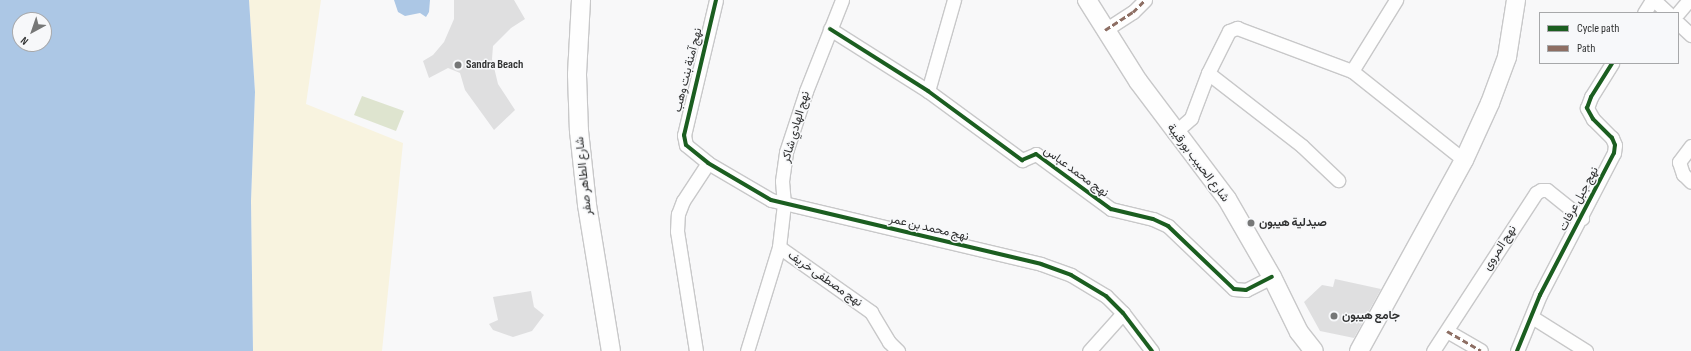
<!DOCTYPE html>
<meta charset="utf-8">
<style>
body{margin:0}
#map{position:relative;width:1691px;height:351px;overflow:hidden;background:#f8f8f9;font-family:"Sofia Sans Condensed",Vazirmatn,sans-serif}
div>[style]{position:absolute}
[style*='--x']{left:calc(var(--x)*1px);top:calc(var(--y)*1px);width:calc(var(--w)*1px);rotate:calc(var(--a)*1deg)}
.green>*{inset:0;background:#dee4cf}
.sand>*{inset:0;background:#f8f3df}
.water>*{inset:0;background:#acc7e5}
.building>*{inset:0;background:#dfdfe0}
.roads{filter:drop-shadow(1px 0 #c8c8c9) drop-shadow(-1px 0 #c8c8c9) drop-shadow(0 1px #c8c8c9) drop-shadow(0 -1px #c8c8c9)}
.street>*{height:13px;margin:-6.5px;padding:0 6.5px;transform-origin:6.5px;border-radius:6.5px;background:#fefefe}
.secondary>*{height:18px;margin:-9px;padding:0 9px;transform-origin:9px;border-radius:9px;background:#fefefe}
.quiet>*{height:3px;margin-top:-1.5px;transform-origin:0;background:repeating-linear-gradient(90deg,#8d6e63 0 6px,transparent 0 9px)}
.cycleway>*{height:4px;margin:-2px;padding:0 2px;transform-origin:2px;border-radius:2px;background:#1b5e20}
.dots>*{width:11px;height:11px;translate:-50% -50%;box-sizing:border-box;border:2px solid #f7f8fa;border-radius:50%}
span{translate:-50% -50%;white-space:nowrap;text-align:center;line-height:1.15;-webkit-text-stroke:3px #f7f8fa;paint-order:stroke}
.poi-label{font-size:12px;color:#303131;font-weight:700}
.left{translate:0 -50%;text-align:left}
.street-label{font-size:12px;color:#303131}
.legend{position:absolute;left:1539px;top:12px;width:140px;height:52px;box-sizing:border-box;background:#f7f8fa;border:1px solid #a7a8aa;margin:0;padding:5px 7px;list-style:none;font-size:12px;color:#303131}
.legend li{display:flex;align-items:center;gap:8px;height:20px}
.legend b{width:20px;border:1px solid #a7a8aa}
.north{position:absolute;left:12px;top:12px;width:40px;height:40px;box-sizing:border-box;background:#f7f8fa;border:1px solid #a7a8aa;border-radius:50%;rotate:220deg;font-size:11px;font-weight:700;line-height:16px;text-align:center;color:#303131}
.north::after{content:'';display:block;margin:auto;width:14px;height:18px;background:#767777;clip-path:polygon(50% 0,100% 100%,50% 72%,0 100%)}
</style>
<div id="map">
<div class="green">
<div style="clip-path:polygon(362px 96px,404px 111px,396px 131px,354px 115px)"></div>
</div>
<div class="sand">
<div style="clip-path:polygon(249px 0,321px 0,306px 104px,403px 143px,382px 351px,253px 351px,251px 201px,255px 92px)"></div>
</div>
<div class="water">
<div style="clip-path:polygon(evenodd,0 0,249px 0,255px 92px,251px 201px,253px 351px,0 351px,0 0,20px 20px,44px 20px,44px 44px,20px 44px,20px 20px)"></div>
<div style="clip-path:polygon(394px 0,430px 0,429px 12px,426px 17px,420px 13px,405px 16px,398px 12px)"></div>
</div>
<div class="building">
<div style="clip-path:polygon(454px 0,514px 0,525px 19px,511px 28px,493px 46px,492px 59px,498px 84px,515px 110px,494px 130px,465px 90px,460px 73px,448px 68px,429px 78px,423px 61px,433px 55px,444px 42px,454px 19px)"></div>
<div style="clip-path:polygon(1335px 279px,1381px 289px,1354px 338px,1320px 331px,1304px 302px,1322px 285px,1333px 287px)"></div>
<div style="clip-path:polygon(531px 291px,534px 307px,544px 315px,532px 331px,513px 337px,493px 330px,489px 324px,498px 320px,493px 297px)"></div>
</div>
<div class="roads">
<div class="street">
<div style="--x:716;--y:0;--w:139;--a:103.3"></div>
<div style="--x:684;--y:135;--w:10;--a:79"></div>
<div style="--x:686;--y:145;--w:28;--a:39"></div>
<div style="--x:708;--y:163;--w:73;--a:30.4"></div>
<div style="--x:771;--y:200;--w:277;--a:13.3"></div>
<div style="--x:1041;--y:264;--w:32;--a:20"></div>
<div style="--x:1071;--y:275;--w:41;--a:31"></div>
<div style="--x:1106;--y:296;--w:24;--a:45"></div>
<div style="--x:1123;--y:313;--w:48;--a:52.7"></div>
<div style="--x:1654;--y:0;--w:19;--a:43"></div>
<div style="--x:1644;--y:13;--w:15;--a:-58"></div>
<div style="--x:1678;--y:13;--w:17;--a:-50"></div>
<div style="--x:1678;--y:23;--w:18;--a:43"></div>
<div style="--x:830;--y:29;--w:116;--a:32.3"></div>
<div style="--x:928;--y:91;--w:117;--a:36.3"></div>
<div style="--x:1022;--y:160;--w:15;--a:-23"></div>
<div style="--x:1036;--y:154;--w:93;--a:36.3"></div>
<div style="--x:1111;--y:209;--w:43;--a:13.4"></div>
<div style="--x:1153;--y:219;--w:17;--a:25"></div>
<div style="--x:1168;--y:226;--w:91;--a:43.7"></div>
<div style="--x:1234;--y:289;--w:12;--a:5"></div>
<div style="--x:1246;--y:290;--w:29;--a:-27"></div>
<div style="--x:1105;--y:30;--w:33;--a:-33"></div>
<div style="--x:1133;--y:12;--w:17;--a:-45"></div>
<div style="--x:1352;--y:71;--w:84;--a:-58.2"></div>
<div style="--x:1208;--y:73;--w:47;--a:-63.4"></div>
<div style="--x:1229;--y:31;--w:9;--a:-21"></div>
<div style="--x:1237;--y:28;--w:123;--a:20.5"></div>
<div style="--x:1352;--y:71;--w:143;--a:38.5"></div>
<div style="--x:928;--y:91;--w:95;--a:-74.1"></div>
<div style="--x:1174;--y:133;--w:23;--a:-41"></div>
<div style="--x:1191;--y:118;--w:48;--a:-69.3"></div>
<div style="--x:1208;--y:73;--w:119;--a:37.8"></div>
<div style="--x:1302;--y:146;--w:50;--a:43.4"></div>
<div style="--x:1691;--y:146;--w:20;--a:127"></div>
<div style="--x:1679;--y:162;--w:13;--a:72"></div>
<div style="--x:1683;--y:174;--w:11;--a:45"></div>
<div style="--x:779;--y:247;--w:113;--a:35.2"></div>
<div style="--x:871;--y:312;--w:35;--a:59"></div>
<div style="--x:889;--y:342;--w:13;--a:45"></div>
<div style="--x:1532;--y:317;--w:64;--a:32.2"></div>
<div style="--x:1447;--y:331;--w:39;--a:30"></div>
<div style="--x:696;--y:351;--w:121;--a:-99"></div>
<div style="--x:677;--y:231;--w:17;--a:-87"></div>
<div style="--x:678;--y:214;--w:14;--a:-69"></div>
<div style="--x:683;--y:201;--w:45;--a:-56.7"></div>
<div style="--x:747;--y:351;--w:109;--a:-72.9"></div>
<div style="--x:779;--y:247;--w:43;--a:-83.4"></div>
<div style="--x:784;--y:204;--w:23;--a:-95"></div>
<div style="--x:782;--y:181;--w:29;--a:-82"></div>
<div style="--x:786;--y:152;--w:64;--a:-71.8"></div>
<div style="--x:806;--y:91;--w:98;--a:-68.4"></div>
<div style="--x:1089;--y:351;--w:51;--a:-48.2"></div>
<div style="--x:1433;--y:351;--w:189;--a:-56.9"></div>
<div style="--x:1536;--y:193;--w:6;--a:-31"></div>
<div style="--x:1541;--y:190;--w:6;--a:0"></div>
<div style="--x:1547;--y:190;--w:45;--a:38.7"></div>
<div style="--x:1517;--y:351;--w:61;--a:-67.7"></div>
<div style="--x:1540;--y:295;--w:160;--a:-62.5"></div>
<div style="--x:1614;--y:153;--w:8;--a:-83"></div>
<div style="--x:1615;--y:145;--w:8;--a:-113"></div>
<div style="--x:1612;--y:138;--w:27;--a:-135"></div>
<div style="--x:1593;--y:119;--w:13;--a:-119"></div>
<div style="--x:1587;--y:108;--w:12;--a:-70"></div>
<div style="--x:1591;--y:97;--w:40;--a:-58"></div>
</div>
<div class="secondary">
<div style="--x:581;--y:0;--w:75;--a:93.1"></div>
<div style="--x:577;--y:75;--w:56;--a:88"></div>
<div style="--x:579;--y:131;--w:74;--a:83.8"></div>
<div style="--x:587;--y:205;--w:148;--a:80.7"></div>
<div style="--x:1087;--y:0;--w:96;--a:57.8"></div>
<div style="--x:1138;--y:81;--w:148;--a:53"></div>
<div style="--x:1227;--y:199;--w:90;--a:60"></div>
<div style="--x:1272;--y:277;--w:61;--a:63.9"></div>
<div style="--x:1299;--y:332;--w:24;--a:52"></div>
<div style="--x:1359;--y:351;--w:218;--a:-61.2"></div>
<div style="--x:1464;--y:160;--w:63;--a:-65.5"></div>
<div style="--x:1490;--y:103;--w:49;--a:-69.7"></div>
<div style="--x:1507;--y:57;--w:58;--a:-81"></div>
</div>
</div>
<div class="quiet">
<div style="--x:1105;--y:30;--w:33;--a:-33"></div>
<div style="--x:1133;--y:12;--w:17;--a:-45"></div>
<div style="--x:1447;--y:331;--w:39;--a:30"></div>
</div>
<div class="cycleway">
<div style="--x:716;--y:0;--w:139;--a:103.3"></div>
<div style="--x:684;--y:135;--w:10;--a:79"></div>
<div style="--x:686;--y:145;--w:28;--a:39"></div>
<div style="--x:708;--y:163;--w:73;--a:30.4"></div>
<div style="--x:771;--y:200;--w:277;--a:13.3"></div>
<div style="--x:1041;--y:264;--w:32;--a:20"></div>
<div style="--x:1071;--y:275;--w:41;--a:31"></div>
<div style="--x:1106;--y:296;--w:24;--a:45"></div>
<div style="--x:1123;--y:313;--w:48;--a:52.7"></div>
<div style="--x:830;--y:29;--w:116;--a:32.3"></div>
<div style="--x:928;--y:91;--w:117;--a:36.3"></div>
<div style="--x:1022;--y:160;--w:15;--a:-23"></div>
<div style="--x:1036;--y:154;--w:93;--a:36.3"></div>
<div style="--x:1111;--y:209;--w:43;--a:13.4"></div>
<div style="--x:1153;--y:219;--w:17;--a:25"></div>
<div style="--x:1168;--y:226;--w:91;--a:43.7"></div>
<div style="--x:1234;--y:289;--w:12;--a:5"></div>
<div style="--x:1246;--y:290;--w:29;--a:-27"></div>
<div style="--x:1517;--y:351;--w:61;--a:-67.7"></div>
<div style="--x:1540;--y:295;--w:160;--a:-62.5"></div>
<div style="--x:1614;--y:153;--w:8;--a:-83"></div>
<div style="--x:1615;--y:145;--w:8;--a:-113"></div>
<div style="--x:1612;--y:138;--w:27;--a:-135"></div>
<div style="--x:1593;--y:119;--w:13;--a:-119"></div>
<div style="--x:1587;--y:108;--w:12;--a:-70"></div>
<div style="--x:1591;--y:97;--w:40;--a:-58"></div>
</div>
<div class="dots">
<div style="left:458px;top:65px;background:#767777"></div>
<div style="left:1251px;top:223px;background:#767777"></div>
<div style="left:1334px;top:316px;background:#767777"></div>
</div>
<div class="poi-label">
<span class="left" style="left:466px;top:65px">Sandra Beach</span>
<span class="left" style="left:1259px;top:223px">صيدلية هيبون</span>
<span class="left" style="left:1342px;top:316px">جامع هيبون</span>
</div>
<div class="street-label">
<span style="left:688px;top:70px;rotate:-76deg">نهج آمنة بنت وهب</span>
<span style="left:796px;top:127px;rotate:-74deg">نهج الهادي شاكر</span>
<span style="left:1198px;top:163px;rotate:53deg">شارع الحبيب بورقيبة</span>
<span style="left:1076px;top:172px;rotate:36deg">نهج محمد عباس</span>
<span style="left:584px;top:176px;rotate:-96deg">شارع الطاهر صفر</span>
<span style="left:1579px;top:199px;rotate:-62deg">نهج جبل عرفات</span>
<span style="left:929px;top:228px;rotate:13deg">نهج محمد بن عمر</span>
<span style="left:1500px;top:248px;rotate:-57deg">نهج المروى</span>
<span style="left:825px;top:279px;rotate:35deg">نهج مصطفى خريف</span>
</div>
<ul class="legend">
<li><b style="height:5px;background:#1b5e20"></b>Cycle path</li>
<li><b style="height:5px;background:#8d6e63"></b>Path</li>
</ul>
<div class="north">N</div>
</div>
